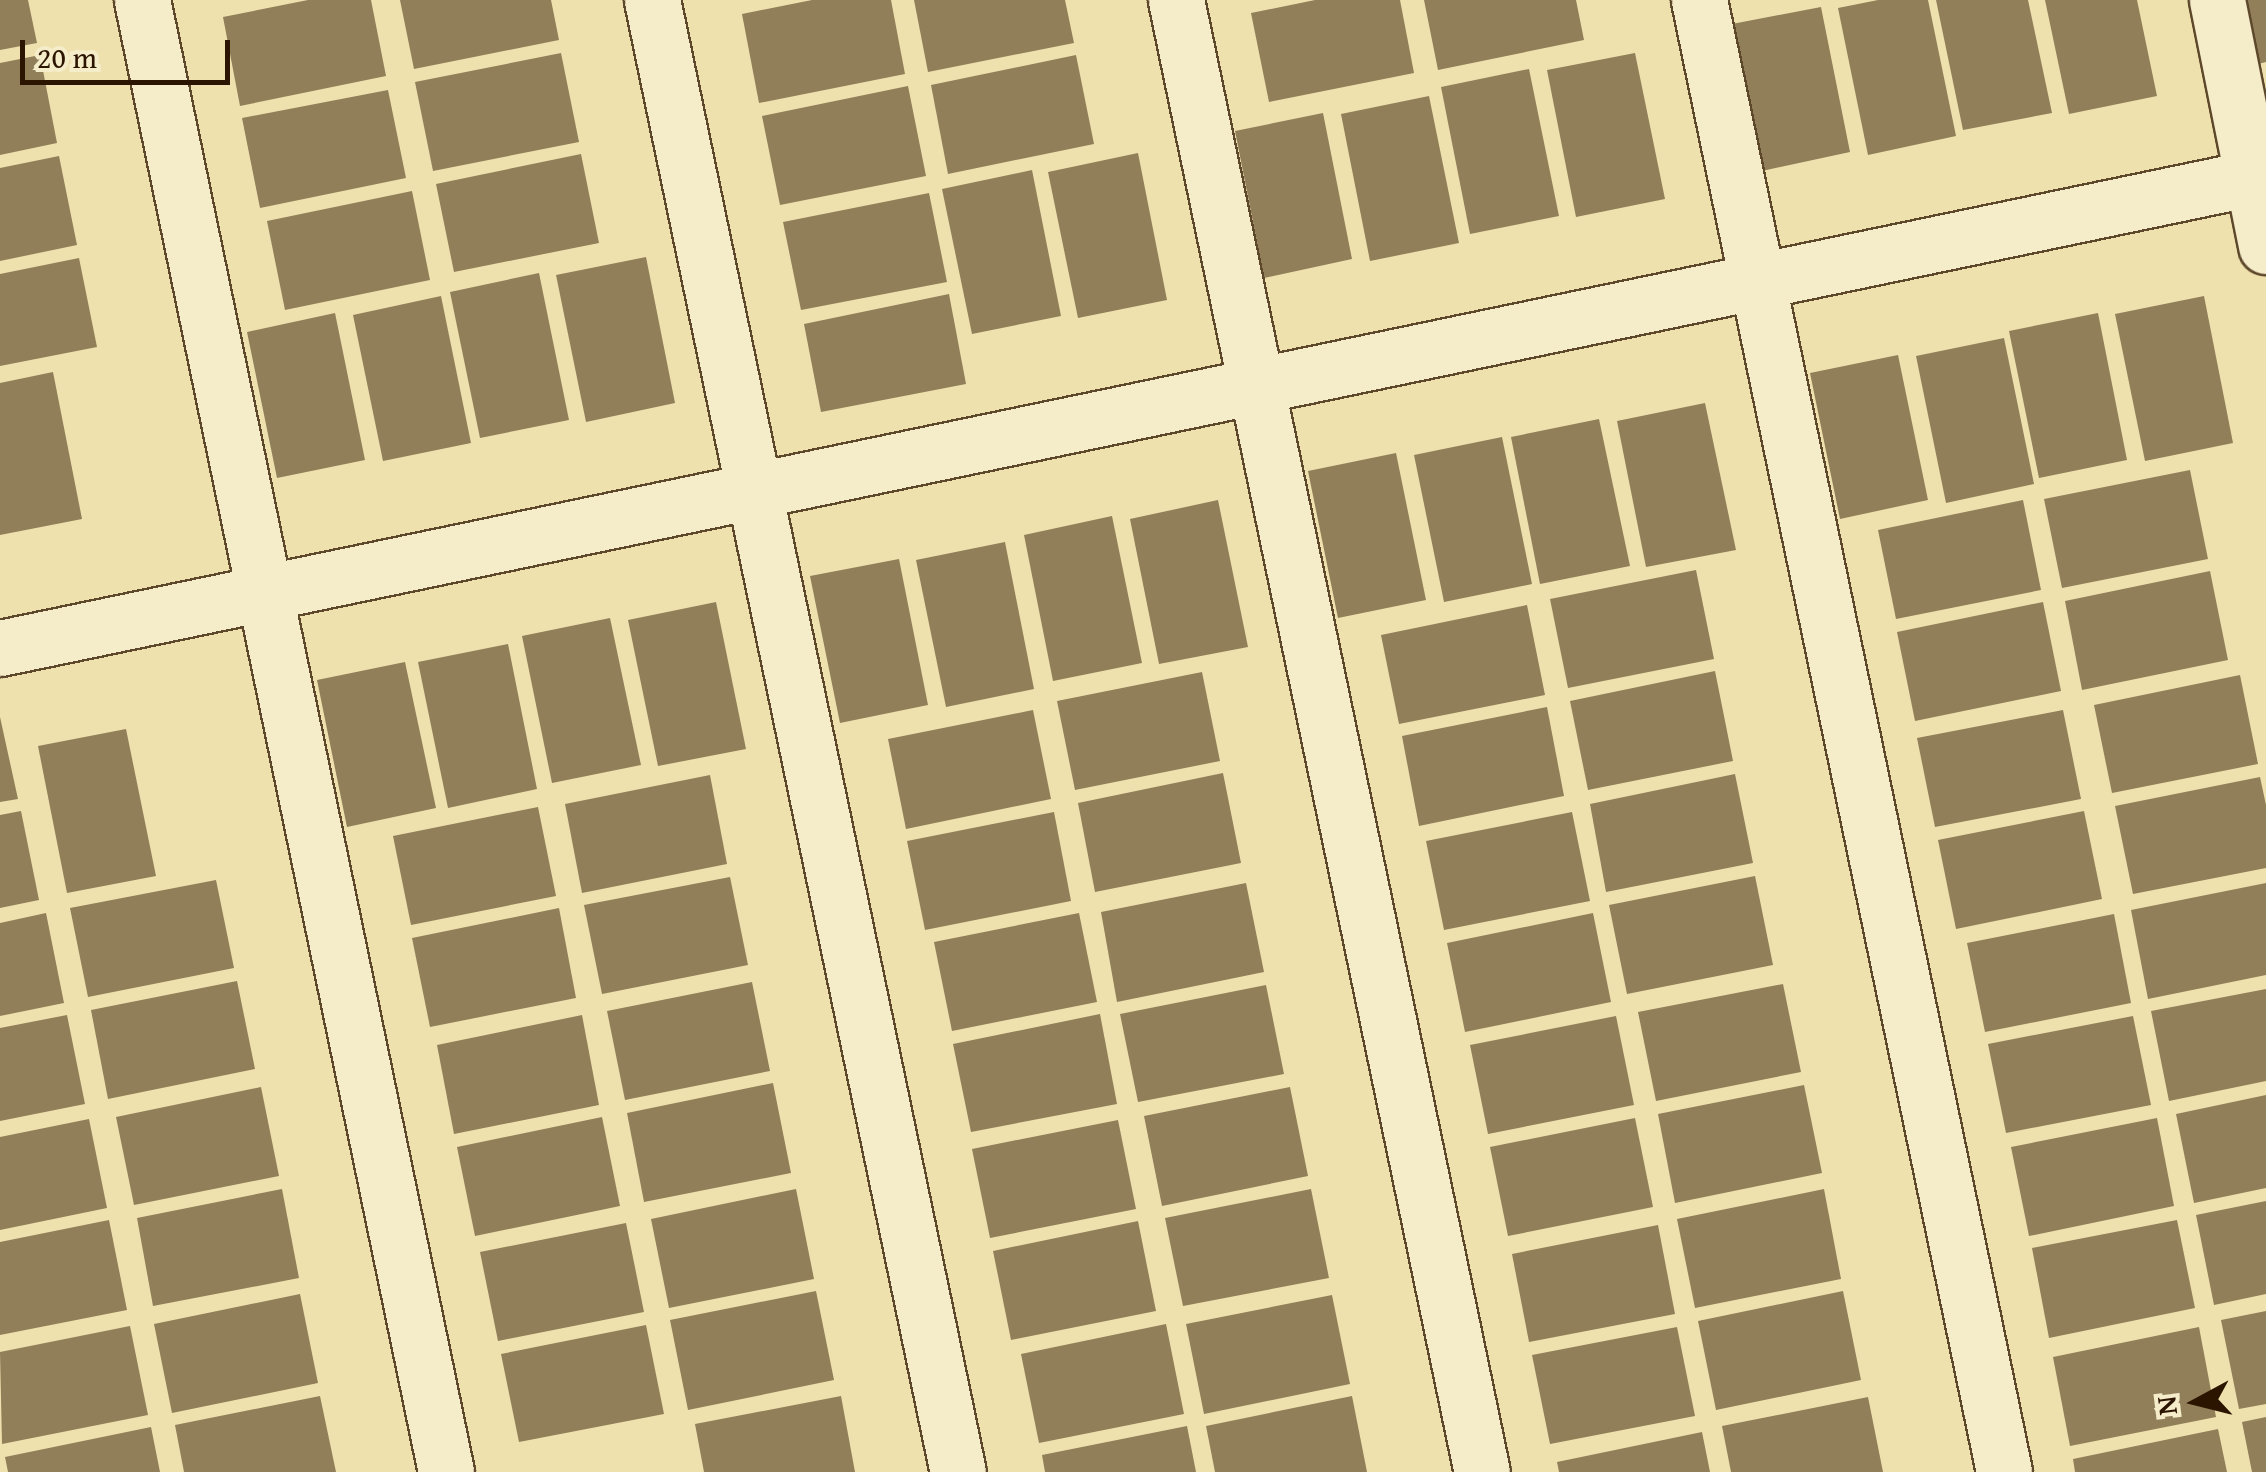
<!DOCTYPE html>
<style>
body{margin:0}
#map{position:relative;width:2266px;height:1472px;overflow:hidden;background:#efe1ad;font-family:"Gentium Book Plus",serif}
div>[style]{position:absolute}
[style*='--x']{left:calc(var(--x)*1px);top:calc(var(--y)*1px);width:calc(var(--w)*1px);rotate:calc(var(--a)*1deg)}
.building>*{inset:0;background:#917f5a}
.roads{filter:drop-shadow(2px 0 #5d482b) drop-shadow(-2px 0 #5d482b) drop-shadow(0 2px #5d482b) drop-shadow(0 -2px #5d482b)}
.minor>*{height:55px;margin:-27.5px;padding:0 27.5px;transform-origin:27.5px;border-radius:27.5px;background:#f5ecca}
span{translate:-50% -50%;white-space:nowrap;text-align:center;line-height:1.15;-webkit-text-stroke:8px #f5ecca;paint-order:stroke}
.north{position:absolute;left:2146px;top:1352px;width:100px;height:100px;-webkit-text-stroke:8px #f5ecca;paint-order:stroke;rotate:263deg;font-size:28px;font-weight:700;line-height:40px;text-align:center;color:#2c1500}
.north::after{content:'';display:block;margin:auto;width:35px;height:45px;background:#2c1500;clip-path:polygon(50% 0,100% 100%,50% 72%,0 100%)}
.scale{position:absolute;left:20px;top:40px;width:210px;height:45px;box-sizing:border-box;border:5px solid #2c1500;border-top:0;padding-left:12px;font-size:30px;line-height:35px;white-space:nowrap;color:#2c1500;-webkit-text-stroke:8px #f5ecca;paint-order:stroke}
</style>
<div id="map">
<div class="building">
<div style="clip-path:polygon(0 0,28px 0,37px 43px,0 50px)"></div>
<div style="clip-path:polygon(308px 0,371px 0,386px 76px,240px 106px,223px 17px)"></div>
<div style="clip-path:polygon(400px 0,551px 0,559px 40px,414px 69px)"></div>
<div style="clip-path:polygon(812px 0,891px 0,905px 74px,759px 103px,742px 14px)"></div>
<div style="clip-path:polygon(914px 0,1065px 0,1074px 43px,928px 72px)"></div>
<div style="clip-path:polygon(1315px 0,1400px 0,1414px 73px,1269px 102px,1251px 13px)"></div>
<div style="clip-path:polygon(1424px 0,1576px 0,1584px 40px,1438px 70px)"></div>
<div style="clip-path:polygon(1878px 0,1928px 0,1956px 136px,1868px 155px,1838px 8px)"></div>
<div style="clip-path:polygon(1936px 0,2028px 0,2052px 113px,1963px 130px)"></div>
<div style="clip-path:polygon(2045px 0,2137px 0,2157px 96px,2069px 114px)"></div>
<div style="clip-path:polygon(2241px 0,2266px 0,2266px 62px,2254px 65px)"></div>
<div style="clip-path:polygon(1821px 7px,1850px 152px,1762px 171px,1732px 24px)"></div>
<div style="clip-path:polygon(561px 53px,579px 142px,433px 171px,415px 82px)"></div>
<div style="clip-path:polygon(1635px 53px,1665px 199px,1576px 217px,1547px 70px)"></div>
<div style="clip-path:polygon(40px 55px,57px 143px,0 155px,0 63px)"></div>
<div style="clip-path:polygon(1076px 55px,1094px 144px,948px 174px,931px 85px)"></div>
<div style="clip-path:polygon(1529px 69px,1559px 216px,1470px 234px,1441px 87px)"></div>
<div style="clip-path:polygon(908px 86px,926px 176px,780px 205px,762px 116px)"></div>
<div style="clip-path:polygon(388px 90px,406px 178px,260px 208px,242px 118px)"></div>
<div style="clip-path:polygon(1429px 96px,1459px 243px,1370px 261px,1341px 114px)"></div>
<div style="clip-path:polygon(1323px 113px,1352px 259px,1264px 278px,1235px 131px)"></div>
<div style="clip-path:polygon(1138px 153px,1167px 300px,1078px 318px,1048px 172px)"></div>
<div style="clip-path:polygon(581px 154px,599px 243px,454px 272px,436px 184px)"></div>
<div style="clip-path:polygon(59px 156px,77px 245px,0 261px,0 168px)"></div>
<div style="clip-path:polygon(1032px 170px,1061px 316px,972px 334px,942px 189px)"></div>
<div style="clip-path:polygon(412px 191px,430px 280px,285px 310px,267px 221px)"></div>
<div style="clip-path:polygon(929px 193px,947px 282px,801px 310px,783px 222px)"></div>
<div style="clip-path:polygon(646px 257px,675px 403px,586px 422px,556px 275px)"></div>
<div style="clip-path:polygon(79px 258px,97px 347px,0 366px,0 274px)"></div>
<div style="clip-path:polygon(539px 273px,569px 420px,480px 438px,450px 292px)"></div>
<div style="clip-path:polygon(949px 294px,966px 384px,821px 412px,804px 324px)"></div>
<div style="clip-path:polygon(441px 296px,471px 443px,383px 461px,353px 315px)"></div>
<div style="clip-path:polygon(2204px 296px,2233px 443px,2145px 461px,2115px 314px)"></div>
<div style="clip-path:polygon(335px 313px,365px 460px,277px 478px,247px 332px)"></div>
<div style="clip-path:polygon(2098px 313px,2127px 460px,2039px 478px,2009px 331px)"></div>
<div style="clip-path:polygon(2004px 338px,2034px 484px,1946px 503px,1916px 356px)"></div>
<div style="clip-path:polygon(1898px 355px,1928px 500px,1840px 519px,1810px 373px)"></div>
<div style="clip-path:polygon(53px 372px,82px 519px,0 535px,0 383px)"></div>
<div style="clip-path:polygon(1705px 403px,1736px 550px,1646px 567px,1617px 421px)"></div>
<div style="clip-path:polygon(1599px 419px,1630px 566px,1540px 584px,1511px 437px)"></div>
<div style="clip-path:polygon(1502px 437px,1532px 584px,1444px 602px,1414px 455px)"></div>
<div style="clip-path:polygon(1396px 453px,1426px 600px,1338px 618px,1308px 471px)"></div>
<div style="clip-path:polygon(2190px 470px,2208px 559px,2062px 588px,2044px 499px)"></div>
<div style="clip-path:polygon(1218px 500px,1248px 647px,1159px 664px,1130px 519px)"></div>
<div style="clip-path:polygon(2023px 500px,2041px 590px,1896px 619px,1878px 530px)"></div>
<div style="clip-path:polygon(1112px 516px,1142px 663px,1053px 681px,1024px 535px)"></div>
<div style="clip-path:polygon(1005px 542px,1034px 689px,946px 707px,916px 560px)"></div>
<div style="clip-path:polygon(899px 559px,928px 705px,840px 723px,810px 576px)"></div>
<div style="clip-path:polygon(1696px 570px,1714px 659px,1568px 688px,1550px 599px)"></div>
<div style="clip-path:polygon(2210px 571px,2228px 660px,2082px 690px,2065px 601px)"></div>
<div style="clip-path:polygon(716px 602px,746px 749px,658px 766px,628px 620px)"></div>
<div style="clip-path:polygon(2043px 602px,2061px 691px,1915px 721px,1897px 632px)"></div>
<div style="clip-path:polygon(1527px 605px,1545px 695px,1399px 724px,1381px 635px)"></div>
<div style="clip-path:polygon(610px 618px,641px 765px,552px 783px,522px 636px)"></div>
<div style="clip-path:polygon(508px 644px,537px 789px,448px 808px,418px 662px)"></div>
<div style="clip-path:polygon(405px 662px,436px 808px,347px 827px,317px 680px)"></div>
<div style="clip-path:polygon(1715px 671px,1733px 761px,1588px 790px,1570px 701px)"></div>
<div style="clip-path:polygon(1202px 672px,1220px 761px,1075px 790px,1057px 701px)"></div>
<div style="clip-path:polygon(2240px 675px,2258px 764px,2112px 793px,2094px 705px)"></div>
<div style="clip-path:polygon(1547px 707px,1564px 796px,1419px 826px,1402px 736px)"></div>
<div style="clip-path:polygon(1033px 710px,1051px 799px,906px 829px,888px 739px)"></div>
<div style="clip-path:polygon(2063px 710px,2081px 799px,1935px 827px,1917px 738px)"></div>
<div style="clip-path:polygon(0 717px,18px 799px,0 802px)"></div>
<div style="clip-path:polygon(126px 729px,156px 876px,67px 893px,38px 746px)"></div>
<div style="clip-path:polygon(1223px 773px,1241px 863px,1095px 892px,1078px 803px)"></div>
<div style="clip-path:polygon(1735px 774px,1753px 863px,1606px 892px,1590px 804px)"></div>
<div style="clip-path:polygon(710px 775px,727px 864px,582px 893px,565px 804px)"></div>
<div style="clip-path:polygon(2260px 777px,2266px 805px,2266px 868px,2133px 894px,2115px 806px)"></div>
<div style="clip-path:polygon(538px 807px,556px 896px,411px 925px,393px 836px)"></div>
<div style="clip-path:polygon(21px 811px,39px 900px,0 908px,0 815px)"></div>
<div style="clip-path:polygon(2084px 811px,2102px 899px,1956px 929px,1938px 840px)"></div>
<div style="clip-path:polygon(1054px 812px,1071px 901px,925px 930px,907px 841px)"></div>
<div style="clip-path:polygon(1572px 812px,1590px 901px,1444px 930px,1426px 841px)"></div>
<div style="clip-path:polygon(1755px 876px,1773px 965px,1627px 994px,1609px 905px)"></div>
<div style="clip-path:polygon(730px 877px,748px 965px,602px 994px,584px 905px)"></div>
<div style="clip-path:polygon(216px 880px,234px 968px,88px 997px,70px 908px)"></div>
<div style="clip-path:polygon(1246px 883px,1264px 972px,1117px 1002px,1101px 912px)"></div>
<div style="clip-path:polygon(2266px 883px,2266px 975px,2148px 999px,2131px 910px)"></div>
<div style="clip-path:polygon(559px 908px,576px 998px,430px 1027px,412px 938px)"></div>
<div style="clip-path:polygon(46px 913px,64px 1003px,0 1016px,0 923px)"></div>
<div style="clip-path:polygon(1079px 913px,1097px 1002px,952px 1031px,934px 942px)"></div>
<div style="clip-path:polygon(1593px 913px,1611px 1002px,1465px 1032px,1447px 943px)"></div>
<div style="clip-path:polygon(2114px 914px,2131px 1003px,1985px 1032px,1967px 943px)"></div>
<div style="clip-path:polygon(237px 981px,255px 1069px,108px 1099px,91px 1010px)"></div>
<div style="clip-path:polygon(752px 982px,770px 1071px,625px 1100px,607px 1011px)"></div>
<div style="clip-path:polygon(1783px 984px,1801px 1072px,1656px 1101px,1638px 1012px)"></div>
<div style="clip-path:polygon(1266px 985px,1284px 1074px,1138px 1102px,1120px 1014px)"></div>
<div style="clip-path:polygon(2266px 989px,2266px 1081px,2169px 1101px,2151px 1011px)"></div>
<div style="clip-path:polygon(1100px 1014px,1117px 1104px,971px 1132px,953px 1044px)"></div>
<div style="clip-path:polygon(67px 1015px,85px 1104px,0 1121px,0 1028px)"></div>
<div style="clip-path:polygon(582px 1015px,599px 1105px,454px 1134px,437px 1045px)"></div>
<div style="clip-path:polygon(1616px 1016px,1634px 1105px,1488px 1134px,1470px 1045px)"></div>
<div style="clip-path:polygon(2133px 1016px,2151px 1105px,2006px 1133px,1988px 1044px)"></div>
<div style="clip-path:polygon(773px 1083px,791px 1173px,644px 1202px,627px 1113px)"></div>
<div style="clip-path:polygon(1804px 1085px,1822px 1173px,1675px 1203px,1658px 1114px)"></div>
<div style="clip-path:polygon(261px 1087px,279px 1176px,134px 1205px,116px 1117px)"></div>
<div style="clip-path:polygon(1290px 1087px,1308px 1176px,1162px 1206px,1144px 1116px)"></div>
<div style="clip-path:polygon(2266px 1095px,2266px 1188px,2194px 1203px,2176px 1114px)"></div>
<div style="clip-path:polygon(602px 1117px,620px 1206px,475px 1236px,457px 1147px)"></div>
<div style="clip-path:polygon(1635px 1118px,1653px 1207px,1508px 1236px,1490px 1147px)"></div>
<div style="clip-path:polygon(2157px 1118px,2174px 1206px,2029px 1236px,2011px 1147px)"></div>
<div style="clip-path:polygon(89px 1119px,107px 1208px,0 1230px,0 1137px)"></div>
<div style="clip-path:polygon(1118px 1120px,1136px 1209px,990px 1238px,972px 1149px)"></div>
<div style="clip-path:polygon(282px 1189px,299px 1278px,153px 1306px,137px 1218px)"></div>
<div style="clip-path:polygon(796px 1189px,814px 1279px,669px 1308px,651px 1219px)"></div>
<div style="clip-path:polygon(1311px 1189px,1329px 1278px,1183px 1306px,1165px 1218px)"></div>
<div style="clip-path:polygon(1824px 1189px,1841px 1279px,1695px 1308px,1677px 1219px)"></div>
<div style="clip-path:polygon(2266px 1201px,2266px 1294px,2214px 1305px,2196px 1215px)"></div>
<div style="clip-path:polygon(109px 1220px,127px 1310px,0 1335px,0 1242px)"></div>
<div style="clip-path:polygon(2177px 1220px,2195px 1308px,2049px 1338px,2032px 1248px)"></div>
<div style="clip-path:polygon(1138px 1221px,1156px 1311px,1011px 1340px,993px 1251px)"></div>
<div style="clip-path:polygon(626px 1223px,644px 1312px,498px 1341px,480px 1252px)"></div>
<div style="clip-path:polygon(1658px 1225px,1675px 1314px,1529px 1342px,1512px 1254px)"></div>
<div style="clip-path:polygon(816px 1291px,834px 1380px,688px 1410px,670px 1320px)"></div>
<div style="clip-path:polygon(1843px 1291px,1861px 1380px,1716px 1410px,1698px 1321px)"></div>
<div style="clip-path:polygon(300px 1294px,318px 1383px,172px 1413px,154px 1324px)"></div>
<div style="clip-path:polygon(1332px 1295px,1350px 1384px,1204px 1414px,1186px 1324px)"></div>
<div style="clip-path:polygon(2266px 1311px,2266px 1404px,2239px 1409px,2221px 1320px)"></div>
<div style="clip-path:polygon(1166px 1324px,1184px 1414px,1039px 1443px,1021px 1354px)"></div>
<div style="clip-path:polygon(646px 1325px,664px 1414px,519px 1442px,501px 1354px)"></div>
<div style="clip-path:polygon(130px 1326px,148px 1415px,2px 1444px,0 1352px)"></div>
<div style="clip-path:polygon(1677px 1327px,1695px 1416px,1550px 1444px,1532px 1355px)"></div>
<div style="clip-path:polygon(2199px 1327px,2216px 1417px,2070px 1446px,2053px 1357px)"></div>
<div style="clip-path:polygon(320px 1396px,336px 1472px,184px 1472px,175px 1425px)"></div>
<div style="clip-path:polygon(841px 1396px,855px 1472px,704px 1472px,695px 1424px)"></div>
<div style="clip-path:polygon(1352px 1396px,1367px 1472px,1215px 1472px,1206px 1426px)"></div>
<div style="clip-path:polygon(1868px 1397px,1883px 1472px,1731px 1472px,1722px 1426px)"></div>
<div style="clip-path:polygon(2266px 1417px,2266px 1472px,2252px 1472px,2242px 1422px)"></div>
<div style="clip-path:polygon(1187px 1426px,1196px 1472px,1045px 1472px,1042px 1455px)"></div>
<div style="clip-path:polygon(151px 1427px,160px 1472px,8px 1472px,5px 1457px)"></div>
<div style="clip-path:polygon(2218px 1429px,2227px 1472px,2075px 1472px,2073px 1459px)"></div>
<div style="clip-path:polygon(1702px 1432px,1710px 1472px,1559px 1472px,1557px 1462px)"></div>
</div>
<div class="roads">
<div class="minor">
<div style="--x:142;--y:0;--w:1503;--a:78.33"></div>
<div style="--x:652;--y:0;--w:1503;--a:78.26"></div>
<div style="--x:1176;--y:0;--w:1503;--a:78.26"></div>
<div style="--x:1699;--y:0;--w:1503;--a:78.29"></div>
<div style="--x:2217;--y:0;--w:251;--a:78.7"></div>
<div style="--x:0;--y:648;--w:2315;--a:-11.79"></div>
</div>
</div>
<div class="north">N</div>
<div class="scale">20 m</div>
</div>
